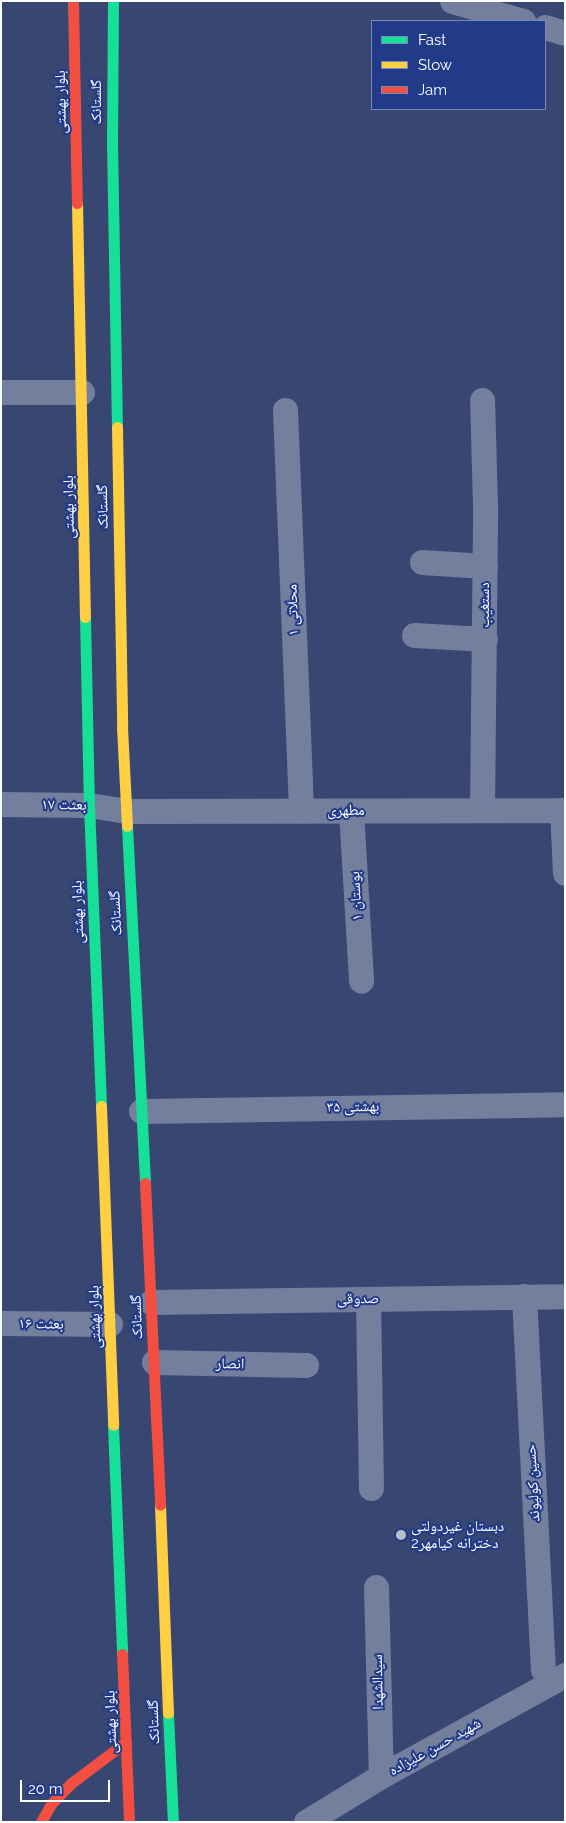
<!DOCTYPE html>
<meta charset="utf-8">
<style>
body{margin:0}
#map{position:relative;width:566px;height:1823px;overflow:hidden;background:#384771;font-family:Raleway,"Noto Naskh Arabic",sans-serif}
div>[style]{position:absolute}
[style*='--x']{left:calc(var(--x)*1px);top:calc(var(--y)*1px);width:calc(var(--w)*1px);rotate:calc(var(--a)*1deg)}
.street>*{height:25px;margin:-12.5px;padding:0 12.5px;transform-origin:12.5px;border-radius:12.5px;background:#747f9e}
.fast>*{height:11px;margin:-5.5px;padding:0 5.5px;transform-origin:5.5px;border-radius:5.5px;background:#16e098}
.slow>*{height:11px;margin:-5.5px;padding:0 5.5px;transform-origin:5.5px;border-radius:5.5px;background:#ffcf43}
.jam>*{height:11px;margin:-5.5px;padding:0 5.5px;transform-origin:5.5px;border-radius:5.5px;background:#f24e42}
.dots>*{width:14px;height:14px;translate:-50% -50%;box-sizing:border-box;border:2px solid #213b88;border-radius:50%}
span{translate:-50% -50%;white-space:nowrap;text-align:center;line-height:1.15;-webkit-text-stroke:4px #213b88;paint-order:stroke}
.street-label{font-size:15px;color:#fff}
.poi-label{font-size:15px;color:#fff}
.left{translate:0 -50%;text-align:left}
.frame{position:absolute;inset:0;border:2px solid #fff;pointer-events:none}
.legend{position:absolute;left:371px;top:20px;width:175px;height:90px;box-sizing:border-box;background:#213b88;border:1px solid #7a89b8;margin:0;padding:6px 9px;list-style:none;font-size:15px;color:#fff}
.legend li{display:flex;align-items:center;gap:10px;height:25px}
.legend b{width:25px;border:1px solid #7a89b8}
.scale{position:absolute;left:20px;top:1780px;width:90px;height:22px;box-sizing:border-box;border:2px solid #fff;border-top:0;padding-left:6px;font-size:15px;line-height:18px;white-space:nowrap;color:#fff;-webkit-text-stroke:4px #213b88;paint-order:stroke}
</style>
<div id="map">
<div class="street">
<div style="--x:452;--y:1;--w:74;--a:15.7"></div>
<div style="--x:545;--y:27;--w:21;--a:17"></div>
<div style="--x:1;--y:392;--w:81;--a:0"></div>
<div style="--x:285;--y:410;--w:401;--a:87.7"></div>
<div style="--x:422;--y:562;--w:63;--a:3.6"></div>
<div style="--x:414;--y:635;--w:71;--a:3.2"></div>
<div style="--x:1;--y:804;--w:88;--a:0.7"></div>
<div style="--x:89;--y:805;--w:37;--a:9"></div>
<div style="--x:126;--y:811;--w:439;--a:-0.1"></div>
<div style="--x:482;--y:810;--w:305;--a:-89.4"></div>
<div style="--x:485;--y:505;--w:105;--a:-91.6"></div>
<div style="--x:562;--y:810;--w:63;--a:87.3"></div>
<div style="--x:351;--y:811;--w:170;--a:86.6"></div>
<div style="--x:141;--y:1111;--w:424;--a:-0.9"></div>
<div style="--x:524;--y:1296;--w:374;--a:87.1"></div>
<div style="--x:368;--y:1299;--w:189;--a:89.1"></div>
<div style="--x:151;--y:1302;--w:414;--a:-0.8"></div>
<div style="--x:1;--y:1323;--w:109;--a:0.5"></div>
<div style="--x:154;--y:1362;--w:152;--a:1.1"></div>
<div style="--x:376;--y:1587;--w:189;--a:88.5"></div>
<div style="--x:306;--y:1822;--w:88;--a:-31.5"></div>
<div style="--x:381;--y:1776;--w:210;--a:-28.8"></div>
</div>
<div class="fast">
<div style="--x:113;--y:1;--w:141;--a:90.4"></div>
<div style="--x:112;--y:142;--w:285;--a:89"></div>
<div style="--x:85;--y:617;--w:188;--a:88.8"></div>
<div style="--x:89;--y:805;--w:301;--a:87.7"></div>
<div style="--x:127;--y:826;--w:357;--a:87.1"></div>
<div style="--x:113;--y:1425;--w:229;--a:87.7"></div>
<div style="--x:168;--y:1713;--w:109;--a:87.4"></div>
</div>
<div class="slow">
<div style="--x:77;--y:203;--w:414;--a:88.9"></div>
<div style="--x:117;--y:427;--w:300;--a:89"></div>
<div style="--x:122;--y:727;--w:99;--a:87.1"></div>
<div style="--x:101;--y:1106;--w:319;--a:87.8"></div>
<div style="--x:160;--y:1505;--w:208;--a:87.8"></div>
</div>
<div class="jam">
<div style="--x:73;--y:1;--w:202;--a:88.9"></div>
<div style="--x:145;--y:1183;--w:322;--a:87.3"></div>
<div style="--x:122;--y:1654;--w:168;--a:87.6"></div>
<div style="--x:41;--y:1822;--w:21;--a:-61"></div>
<div style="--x:51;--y:1804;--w:28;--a:-46"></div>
<div style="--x:70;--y:1784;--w:70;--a:-36.9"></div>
</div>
<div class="dots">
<div style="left:401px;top:1535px;background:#b9bfcd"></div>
</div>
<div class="street-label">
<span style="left:61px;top:102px;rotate:-91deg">بلوار بهشتی</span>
<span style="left:97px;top:102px;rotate:-90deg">گلستانک</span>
<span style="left:69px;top:507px;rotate:-91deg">بلوار بهشتی</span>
<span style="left:103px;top:507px;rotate:-91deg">گلستانک</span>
<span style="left:485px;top:605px;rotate:-90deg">دستغیب</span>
<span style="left:293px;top:610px;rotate:-92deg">محلاتی ۱</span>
<span style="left:64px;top:805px;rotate:1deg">بعثت ۱۷</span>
<span style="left:346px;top:811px">مطهری</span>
<span style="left:356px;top:896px;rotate:-93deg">بوستان ۱</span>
<span style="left:78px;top:912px;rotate:-92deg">بلوار بهشتی</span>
<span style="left:116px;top:913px;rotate:-93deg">گلستانک</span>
<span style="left:353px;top:1107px;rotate:-1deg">بهشتی ۳۵</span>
<span style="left:358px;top:1299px;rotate:-1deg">صدوقی</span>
<span style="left:95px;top:1317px;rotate:-92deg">بلوار بهشتی</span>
<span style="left:137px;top:1317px;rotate:-92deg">گلستانک</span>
<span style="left:41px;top:1324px;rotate:1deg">بعثت ۱۶</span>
<span style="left:230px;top:1364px;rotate:1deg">انصار</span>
<span style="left:533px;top:1483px;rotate:-93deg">حسین کولیوند</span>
<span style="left:378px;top:1682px;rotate:-91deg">سیدالشهدا</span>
<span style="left:111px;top:1722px;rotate:-92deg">بلوار بهشتی</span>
<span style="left:154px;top:1722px;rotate:-92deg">گلستانک</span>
<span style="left:435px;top:1747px;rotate:-29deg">شهید حسن علیزاده</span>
</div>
<div class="poi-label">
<span class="left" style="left:411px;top:1535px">دبستان غیردولتی<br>دخترانه کیامهر2</span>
</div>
<div class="frame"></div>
<ul class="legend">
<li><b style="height:6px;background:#16e098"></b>Fast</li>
<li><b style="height:6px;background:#ffcf43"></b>Slow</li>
<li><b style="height:6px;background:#f24e42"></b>Jam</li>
</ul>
<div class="scale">20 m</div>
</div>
